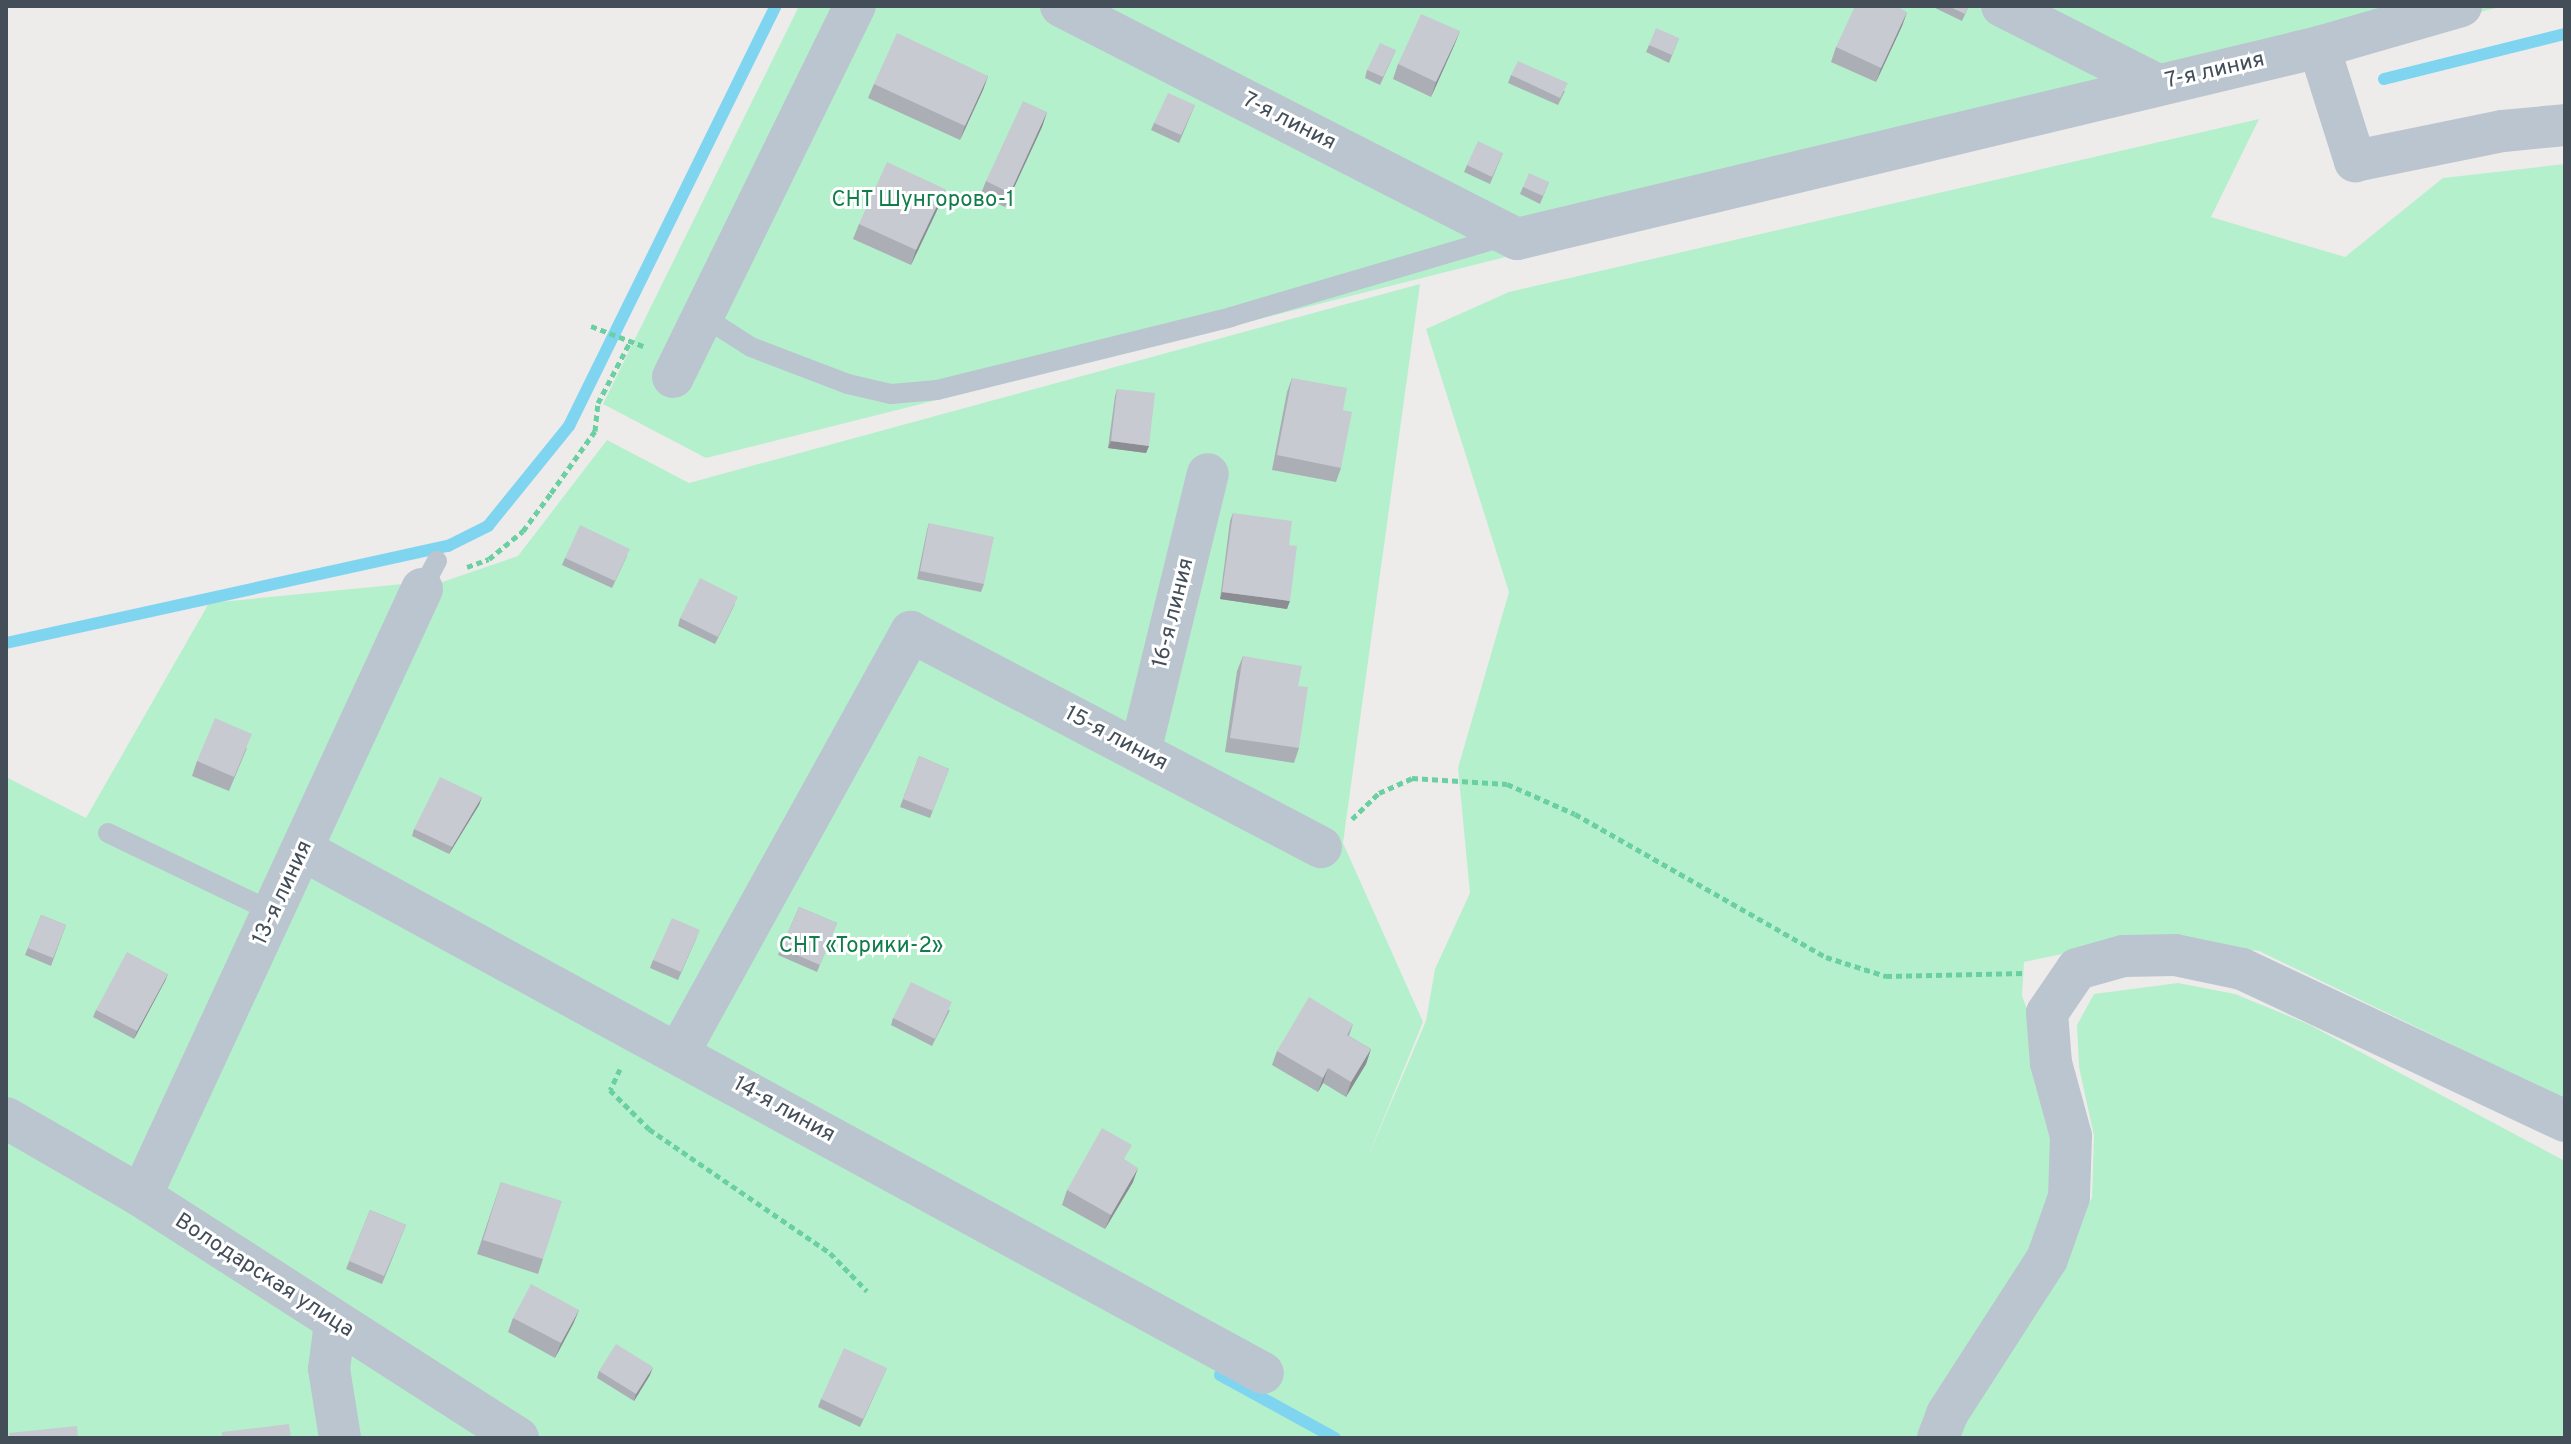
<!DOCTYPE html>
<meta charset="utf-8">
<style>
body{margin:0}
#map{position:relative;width:2571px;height:1444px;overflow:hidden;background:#eeebeb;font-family:Overpass,sans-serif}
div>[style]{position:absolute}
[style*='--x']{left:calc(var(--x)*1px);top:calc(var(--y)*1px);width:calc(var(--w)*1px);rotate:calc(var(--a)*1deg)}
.green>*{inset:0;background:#b5f0cd}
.stream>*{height:12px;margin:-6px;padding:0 6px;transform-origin:6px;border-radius:6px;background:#7fd5f0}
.path>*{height:5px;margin-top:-2.5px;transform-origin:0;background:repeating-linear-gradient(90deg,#6bd0a1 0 6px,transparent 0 10px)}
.lane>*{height:20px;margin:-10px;padding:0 10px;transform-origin:10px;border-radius:10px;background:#bbc5cf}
.street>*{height:42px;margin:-21px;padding:0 21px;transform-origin:21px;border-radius:21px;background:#bbc5cf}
.wall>*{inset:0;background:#abaeb4}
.shaded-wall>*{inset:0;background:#8b8d92}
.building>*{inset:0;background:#c7cad1}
span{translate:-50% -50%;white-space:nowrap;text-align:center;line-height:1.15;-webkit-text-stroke:6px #fff;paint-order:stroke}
.street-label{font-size:22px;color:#434e59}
.park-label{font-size:22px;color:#117d4a}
.frame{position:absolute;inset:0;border:8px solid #434e59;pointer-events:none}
</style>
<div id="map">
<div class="green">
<div style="clip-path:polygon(799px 6px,2504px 6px,706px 458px,603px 404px)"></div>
<div style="clip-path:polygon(2259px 119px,2211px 217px,2345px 257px,2443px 178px,2565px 164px,2565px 1099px,2259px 951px,2173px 940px,2120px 942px,2024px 962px,2022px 996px,2040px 1043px,2060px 1195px,1928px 1438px,6px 1438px,6px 777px,86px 818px,209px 603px,403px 584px,422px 589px,518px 556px,607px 440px,689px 483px,1420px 284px,1343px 843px,1423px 1022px,1367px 1159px,1426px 1021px,1435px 969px,1470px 893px,1458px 768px,1509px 592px,1426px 329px,1509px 292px)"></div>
<div style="clip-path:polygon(2178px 983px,2235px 994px,2308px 1024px,2565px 1161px,2565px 1438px,1951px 1438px,2092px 1198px,2094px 1136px,2079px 1067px,2077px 1025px,2094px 994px)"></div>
</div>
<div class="stream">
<div style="--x:2384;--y:79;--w:187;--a:-14"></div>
<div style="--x:6;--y:643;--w:453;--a:-12.4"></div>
<div style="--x:448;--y:546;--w:45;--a:-26.6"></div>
<div style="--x:488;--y:526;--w:129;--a:-51"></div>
<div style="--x:569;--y:426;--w:468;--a:-63.8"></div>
<div style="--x:1220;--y:1375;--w:131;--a:28.7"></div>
</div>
<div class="path">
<div style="--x:591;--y:326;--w:56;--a:21"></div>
<div style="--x:467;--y:567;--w:23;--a:-20"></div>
<div style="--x:489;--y:559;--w:44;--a:-39.5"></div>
<div style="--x:523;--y:531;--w:47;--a:-53.6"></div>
<div style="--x:551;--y:493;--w:76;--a:-54.6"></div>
<div style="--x:595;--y:431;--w:28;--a:-84"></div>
<div style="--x:598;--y:403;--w:69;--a:-62.3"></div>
<div style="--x:1352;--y:819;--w:37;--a:-44"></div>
<div style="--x:1379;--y:793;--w:36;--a:-24"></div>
<div style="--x:1412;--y:778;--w:95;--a:3.6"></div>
<div style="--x:1507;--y:784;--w:74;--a:23.8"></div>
<div style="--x:1575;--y:814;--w:289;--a:29.7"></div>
<div style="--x:1826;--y:957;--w:63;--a:17.6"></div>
<div style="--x:1886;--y:976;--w:138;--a:-1.2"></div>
<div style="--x:620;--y:1069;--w:23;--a:115"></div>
<div style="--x:610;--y:1090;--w:55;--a:45"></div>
<div style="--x:649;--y:1129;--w:219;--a:34.4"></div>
<div style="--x:830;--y:1253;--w:53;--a:45.8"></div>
</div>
<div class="lane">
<div style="--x:704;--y:317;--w:56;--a:32.6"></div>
<div style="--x:751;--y:347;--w:104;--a:20.9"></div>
<div style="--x:848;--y:384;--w:44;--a:13.1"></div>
<div style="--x:891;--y:394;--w:46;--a:-5"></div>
<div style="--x:937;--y:390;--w:303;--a:-13.9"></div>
<div style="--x:1231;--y:317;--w:288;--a:-16.4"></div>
<div style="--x:422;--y:589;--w:32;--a:-62"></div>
<div style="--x:108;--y:833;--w:185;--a:25.6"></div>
</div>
<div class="street">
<div style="--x:1061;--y:6;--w:512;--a:27.07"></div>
<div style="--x:1517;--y:239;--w:825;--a:-13.46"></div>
<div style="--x:2319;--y:47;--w:148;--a:-16.1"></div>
<div style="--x:2002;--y:6;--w:173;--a:26.9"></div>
<div style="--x:2319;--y:47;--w:120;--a:72.5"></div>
<div style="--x:2355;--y:161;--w:151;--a:-11.5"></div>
<div style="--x:2503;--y:131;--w:62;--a:-5.5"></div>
<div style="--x:673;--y:377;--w:413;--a:-63.9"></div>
<div style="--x:1140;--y:752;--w:286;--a:-76.3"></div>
<div style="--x:303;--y:850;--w:1093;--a:28.58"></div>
<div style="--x:679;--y:1052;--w:480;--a:-61.1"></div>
<div style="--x:911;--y:632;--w:463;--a:27.7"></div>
<div style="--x:6;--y:1118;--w:156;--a:30"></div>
<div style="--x:141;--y:1196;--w:448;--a:32.7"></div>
<div style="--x:141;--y:1196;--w:669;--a:-65.16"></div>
<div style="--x:335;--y:1323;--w:46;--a:97.4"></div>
<div style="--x:329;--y:1369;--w:70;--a:80.9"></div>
<div style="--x:1938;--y:1438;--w:26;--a:-69"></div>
<div style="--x:1947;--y:1414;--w:184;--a:-57.2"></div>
<div style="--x:2047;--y:1259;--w:66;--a:-70.5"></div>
<div style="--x:2069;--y:1197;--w:61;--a:-88.1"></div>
<div style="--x:2071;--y:1136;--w:76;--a:-105.3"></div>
<div style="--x:2051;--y:1063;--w:50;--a:-94.6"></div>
<div style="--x:2047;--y:1013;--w:53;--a:-55.7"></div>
<div style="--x:2077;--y:969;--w:48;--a:-15.8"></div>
<div style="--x:2123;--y:956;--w:52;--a:-1.1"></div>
<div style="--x:2175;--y:955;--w:68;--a:11.8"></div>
<div style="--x:2242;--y:969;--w:357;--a:25.2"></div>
</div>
<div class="wall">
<div style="clip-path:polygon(1931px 6px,1969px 6px,1962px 21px)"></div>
<div style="clip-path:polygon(1907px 12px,1902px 26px,1876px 82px,1831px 62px,1836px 47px)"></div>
<div style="clip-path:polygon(1460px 31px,1431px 97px,1393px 79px,1398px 64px)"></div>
<div style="clip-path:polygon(1679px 38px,1669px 63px,1646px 52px,1649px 45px)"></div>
<div style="clip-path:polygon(1396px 50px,1380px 85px,1365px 78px,1367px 70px)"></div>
<div style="clip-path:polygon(1511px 75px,1565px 91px,1558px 105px,1508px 83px)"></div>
<div style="clip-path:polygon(988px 76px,983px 90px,960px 140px,868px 98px,874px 84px)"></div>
<div style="clip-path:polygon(1195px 105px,1179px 143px,1151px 130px,1154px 123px)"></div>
<div style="clip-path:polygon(1047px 112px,1042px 127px,1005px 207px,980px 196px,986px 181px)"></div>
<div style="clip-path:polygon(1503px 153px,1490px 184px,1464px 172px,1467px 165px)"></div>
<div style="clip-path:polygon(1549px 182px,1540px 204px,1520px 194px,1523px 187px)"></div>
<div style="clip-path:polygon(945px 189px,940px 204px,911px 265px,853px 239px,859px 224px)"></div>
<div style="clip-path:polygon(1292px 378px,1343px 410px,1341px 468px,1336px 482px,1272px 470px,1287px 392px)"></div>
<div style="clip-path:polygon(1117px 389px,1149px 446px,1146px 453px,1108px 448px,1115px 396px)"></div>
<div style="clip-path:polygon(1233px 513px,1289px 545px,1287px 609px,1220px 599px,1230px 521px)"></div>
<div style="clip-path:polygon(929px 523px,984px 584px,981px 592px,917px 579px,927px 530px)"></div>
<div style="clip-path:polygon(627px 556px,612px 588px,562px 565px,565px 558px)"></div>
<div style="clip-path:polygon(735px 604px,715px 644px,678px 626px,680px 618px)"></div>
<div style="clip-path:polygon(1243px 656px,1298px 686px,1299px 748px,1294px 763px,1225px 752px,1237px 671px)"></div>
<div style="clip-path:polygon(247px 748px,229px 791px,192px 776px,197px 761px)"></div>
<div style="clip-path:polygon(919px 756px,949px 769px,930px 818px,900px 807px)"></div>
<div style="clip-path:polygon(482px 797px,479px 805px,449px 854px,412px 836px,414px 829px)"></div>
<div style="clip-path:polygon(799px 907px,837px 923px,817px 972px,778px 955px)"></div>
<div style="clip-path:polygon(41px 915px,66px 925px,51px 966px,25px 955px)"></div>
<div style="clip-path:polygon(697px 937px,678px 980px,650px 968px,653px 960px)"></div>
<div style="clip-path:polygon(168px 974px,165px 981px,134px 1039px,93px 1017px,96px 1010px)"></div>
<div style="clip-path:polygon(950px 1010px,932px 1046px,891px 1025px,893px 1018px)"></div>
<div style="clip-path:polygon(1353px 1024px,1349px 1036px,1371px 1049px,1366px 1064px,1346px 1097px,1323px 1083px,1318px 1092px,1272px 1065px,1277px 1051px)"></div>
<div style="clip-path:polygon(1126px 1160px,1133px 1182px,1105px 1229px,1062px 1205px,1067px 1190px)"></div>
<div style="clip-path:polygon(501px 1182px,543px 1259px,538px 1274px,477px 1254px)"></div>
<div style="clip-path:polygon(370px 1210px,406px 1225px,382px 1284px,346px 1269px)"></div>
<div style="clip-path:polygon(579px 1310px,573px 1324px,555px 1358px,508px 1332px,513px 1318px)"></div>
<div style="clip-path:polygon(887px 1368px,860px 1427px,818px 1407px,821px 1399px)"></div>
<div style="clip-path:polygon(599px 1371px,650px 1375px,634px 1401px,597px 1378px)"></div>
</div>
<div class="shaded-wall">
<div style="clip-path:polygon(1907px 12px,1902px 26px,1876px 82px,1881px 68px)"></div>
<div style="clip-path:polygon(1460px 31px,1454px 46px,1431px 97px,1436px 82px)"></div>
<div style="clip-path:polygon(988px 76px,983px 90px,960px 140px,965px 126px)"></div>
<div style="clip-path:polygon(1047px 112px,1042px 127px,1005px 207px,1010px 193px)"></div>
<div style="clip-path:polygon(945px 189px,940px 204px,911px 265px,916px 250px)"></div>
<div style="clip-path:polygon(1111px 441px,1149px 446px,1146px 453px,1108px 448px)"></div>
<div style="clip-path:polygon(1222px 592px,1290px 601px,1287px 609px,1220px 599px)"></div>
<div style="clip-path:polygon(482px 797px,479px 805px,449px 854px,452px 847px)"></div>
<div style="clip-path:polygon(168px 974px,165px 981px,134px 1039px,137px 1031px)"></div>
<div style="clip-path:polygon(1371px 1049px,1366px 1064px,1346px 1097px,1351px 1082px)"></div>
<div style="clip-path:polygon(1328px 1068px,1323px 1083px,1318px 1092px,1323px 1078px)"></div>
<div style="clip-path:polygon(1138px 1168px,1133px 1182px,1105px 1229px,1111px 1215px)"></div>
<div style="clip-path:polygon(579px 1310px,573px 1324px,555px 1358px,561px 1343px)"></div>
<div style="clip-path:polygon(653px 1367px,650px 1375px,634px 1401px,636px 1394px)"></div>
</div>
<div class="building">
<div style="clip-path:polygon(1855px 6px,1896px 6px,1907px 12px,1881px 68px,1836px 47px)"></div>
<div style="clip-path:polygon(1948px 6px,1969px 6px,1965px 14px)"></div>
<div style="clip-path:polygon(1421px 14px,1460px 31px,1436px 82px,1398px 64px)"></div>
<div style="clip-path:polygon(1656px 28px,1679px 38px,1672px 55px,1649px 45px)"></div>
<div style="clip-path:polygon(897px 33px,988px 76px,965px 126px,874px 84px)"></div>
<div style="clip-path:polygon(1380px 43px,1396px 50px,1383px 77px,1367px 70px)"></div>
<div style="clip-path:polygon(1518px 61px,1568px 83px,1560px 98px,1511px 75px)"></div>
<div style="clip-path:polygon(1168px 93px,1195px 105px,1181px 135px,1154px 123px)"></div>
<div style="clip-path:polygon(1023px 101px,1047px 112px,1010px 193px,986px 181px)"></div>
<div style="clip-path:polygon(1478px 141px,1503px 153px,1492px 177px,1467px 165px)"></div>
<div style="clip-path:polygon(887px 162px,945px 189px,916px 250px,859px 224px)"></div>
<div style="clip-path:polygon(1529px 173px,1549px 182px,1543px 196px,1523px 187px)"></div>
<div style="clip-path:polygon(1292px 378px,1347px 388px,1343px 410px,1352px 412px,1341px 468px,1277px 455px)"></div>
<div style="clip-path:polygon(1117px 389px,1155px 393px,1149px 446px,1111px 441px)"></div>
<div style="clip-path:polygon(1233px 513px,1292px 521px,1289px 545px,1297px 546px,1290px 601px,1222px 592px)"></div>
<div style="clip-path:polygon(929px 523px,994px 537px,984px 584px,920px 571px)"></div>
<div style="clip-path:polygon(580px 525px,630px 549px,615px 581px,565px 558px)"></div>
<div style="clip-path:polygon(700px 578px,738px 597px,718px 637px,680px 618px)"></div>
<div style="clip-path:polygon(1243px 656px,1302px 666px,1298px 686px,1308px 687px,1299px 748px,1230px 738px)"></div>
<div style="clip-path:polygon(215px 718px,252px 734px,234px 777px,197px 761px)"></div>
<div style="clip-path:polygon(919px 756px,949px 769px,933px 811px,903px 799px)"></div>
<div style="clip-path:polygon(440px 777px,482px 797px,452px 847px,414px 829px)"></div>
<div style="clip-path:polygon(799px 907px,837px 923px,820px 965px,781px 948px)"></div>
<div style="clip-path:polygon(41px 915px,66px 925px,53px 958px,28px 948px)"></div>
<div style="clip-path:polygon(672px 918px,700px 930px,681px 972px,653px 960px)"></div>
<div style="clip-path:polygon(127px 952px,168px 974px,137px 1031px,96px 1010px)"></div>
<div style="clip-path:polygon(911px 982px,952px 1002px,935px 1039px,893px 1018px)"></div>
<div style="clip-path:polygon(1309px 997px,1353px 1024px,1347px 1035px,1371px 1049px,1351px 1082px,1328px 1068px,1323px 1078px,1277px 1051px)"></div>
<div style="clip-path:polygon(1102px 1128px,1132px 1145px,1124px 1159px,1138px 1168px,1111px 1215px,1067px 1190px)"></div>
<div style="clip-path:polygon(501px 1182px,562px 1201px,543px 1259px,483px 1240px)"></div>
<div style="clip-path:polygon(370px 1210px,406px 1225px,384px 1276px,349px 1261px)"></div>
<div style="clip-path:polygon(531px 1284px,579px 1310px,561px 1343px,513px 1318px)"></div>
<div style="clip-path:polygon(616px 1344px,653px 1367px,636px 1394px,599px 1371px)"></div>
<div style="clip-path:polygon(844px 1348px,887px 1368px,863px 1419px,821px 1399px)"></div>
<div style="clip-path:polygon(289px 1424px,291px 1438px,222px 1438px,222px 1432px)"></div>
<div style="clip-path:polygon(77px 1426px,78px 1438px,10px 1438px,9px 1433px)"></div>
</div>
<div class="street-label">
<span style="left:2215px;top:71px;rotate:-13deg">7-я линия</span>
<span style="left:1289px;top:122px;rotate:27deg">7-я линия</span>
<span style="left:1174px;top:613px;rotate:-76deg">16-я линия</span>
<span style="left:1116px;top:739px;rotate:28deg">15-я линия</span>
<span style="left:283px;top:893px;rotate:-65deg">13-я линия</span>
<span style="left:784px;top:1110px;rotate:29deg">14-я линия</span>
<span style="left:264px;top:1276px;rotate:33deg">Володарская улица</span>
</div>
<div class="park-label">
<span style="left:923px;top:201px">СНТ Шунгорово-1</span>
<span style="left:861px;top:947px">СНТ «Торики-2»</span>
</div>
<div class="frame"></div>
</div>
